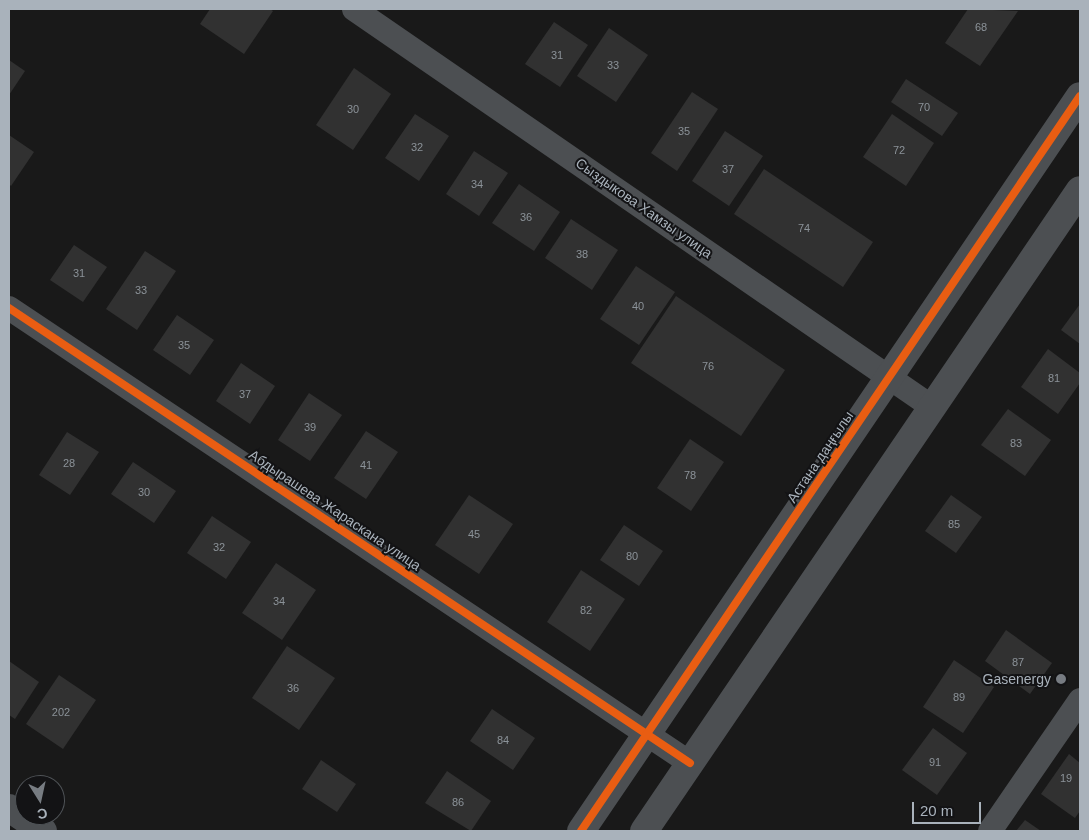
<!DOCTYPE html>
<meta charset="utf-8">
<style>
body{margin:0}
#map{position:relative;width:1089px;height:840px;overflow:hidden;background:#191919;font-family:Arial,sans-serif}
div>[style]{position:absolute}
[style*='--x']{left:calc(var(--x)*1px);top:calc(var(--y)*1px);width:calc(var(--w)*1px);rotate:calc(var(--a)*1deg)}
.building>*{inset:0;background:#313131}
.minor>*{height:24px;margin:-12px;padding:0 12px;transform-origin:12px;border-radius:12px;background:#4c4f52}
.tertiary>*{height:28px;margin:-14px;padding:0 14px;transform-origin:14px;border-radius:14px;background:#4c4f52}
.cycleway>*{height:8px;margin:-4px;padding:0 4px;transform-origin:4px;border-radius:4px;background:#e95d12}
.dots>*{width:14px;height:14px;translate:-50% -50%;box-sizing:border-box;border:2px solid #131315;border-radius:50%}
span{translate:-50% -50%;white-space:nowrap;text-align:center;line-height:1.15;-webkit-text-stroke:4px #131315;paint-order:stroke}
.number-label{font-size:11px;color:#8b9298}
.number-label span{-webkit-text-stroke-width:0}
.street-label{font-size:14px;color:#a9b2bb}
.poi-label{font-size:14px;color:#a9b2bb}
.right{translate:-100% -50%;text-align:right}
.frame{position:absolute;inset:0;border:10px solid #a9b2bb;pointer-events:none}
.north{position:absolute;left:15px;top:775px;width:50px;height:50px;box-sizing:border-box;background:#131315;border:1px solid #4f5357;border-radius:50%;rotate:170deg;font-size:14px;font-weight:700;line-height:20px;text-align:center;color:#a9b2bb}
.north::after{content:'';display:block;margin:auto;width:18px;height:22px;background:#777c82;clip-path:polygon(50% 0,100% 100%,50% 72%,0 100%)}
.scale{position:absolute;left:912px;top:802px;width:69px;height:22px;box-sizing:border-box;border:2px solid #a9b2bb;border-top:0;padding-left:6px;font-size:15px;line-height:18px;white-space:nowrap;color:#a9b2bb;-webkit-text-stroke:4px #131315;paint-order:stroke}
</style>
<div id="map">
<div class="building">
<div style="clip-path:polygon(210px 9px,270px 9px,273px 11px,244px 54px,200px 24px)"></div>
<div style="clip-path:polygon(968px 9px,1018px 11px,980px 66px,945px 43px)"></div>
<div style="clip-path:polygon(554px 22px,588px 45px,560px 87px,525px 64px)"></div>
<div style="clip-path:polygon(609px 28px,648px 55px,616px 102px,577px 76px)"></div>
<div style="clip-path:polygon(9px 60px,25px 71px,9px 95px)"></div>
<div style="clip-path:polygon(354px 68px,391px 94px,353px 150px,316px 125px)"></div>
<div style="clip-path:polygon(906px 79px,958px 113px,942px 136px,891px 102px)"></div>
<div style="clip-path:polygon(692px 92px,718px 109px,677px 171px,651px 153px)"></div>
<div style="clip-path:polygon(415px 114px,449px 136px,419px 181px,385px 158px)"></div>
<div style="clip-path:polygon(892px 114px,934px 143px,906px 186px,863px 157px)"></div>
<div style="clip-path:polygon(725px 131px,763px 156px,729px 206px,692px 181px)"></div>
<div style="clip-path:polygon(9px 135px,34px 152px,11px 186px,9px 184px)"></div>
<div style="clip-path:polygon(474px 151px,508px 173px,479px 216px,446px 194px)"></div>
<div style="clip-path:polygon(764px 169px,873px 242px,843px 287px,734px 214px)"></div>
<div style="clip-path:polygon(519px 184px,560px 212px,534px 251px,492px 223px)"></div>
<div style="clip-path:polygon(571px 219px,618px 250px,592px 290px,545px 258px)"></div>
<div style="clip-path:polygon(74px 245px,107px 267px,83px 302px,50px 280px)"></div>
<div style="clip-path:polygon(145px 251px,176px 271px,137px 330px,106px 309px)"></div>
<div style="clip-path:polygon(636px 266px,675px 292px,639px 345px,600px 319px)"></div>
<div style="clip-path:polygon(676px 296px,785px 370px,741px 436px,631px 363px)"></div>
<div style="clip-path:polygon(1080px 304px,1080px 344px,1061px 330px)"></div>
<div style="clip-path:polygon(177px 315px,214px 340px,190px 375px,153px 350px)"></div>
<div style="clip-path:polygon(1048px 349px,1080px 373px,1080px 383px,1058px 414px,1021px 387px)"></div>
<div style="clip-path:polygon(241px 363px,275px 386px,250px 424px,216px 401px)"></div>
<div style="clip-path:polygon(309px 393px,342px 415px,310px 461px,278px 440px)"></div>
<div style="clip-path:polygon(1008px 409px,1051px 440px,1025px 476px,981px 445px)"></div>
<div style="clip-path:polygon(366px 431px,398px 452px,366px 499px,334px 478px)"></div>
<div style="clip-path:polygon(67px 432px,99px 452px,70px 495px,39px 475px)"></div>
<div style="clip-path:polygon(690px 439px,724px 462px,691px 511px,657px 488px)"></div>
<div style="clip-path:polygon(133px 462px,176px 491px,154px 523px,111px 494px)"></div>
<div style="clip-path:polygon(469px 495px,513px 524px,479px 574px,435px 545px)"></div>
<div style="clip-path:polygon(951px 495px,982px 517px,956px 553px,925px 531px)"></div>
<div style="clip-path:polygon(212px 516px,251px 542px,226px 579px,187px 553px)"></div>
<div style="clip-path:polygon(624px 525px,663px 551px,639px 586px,600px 560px)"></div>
<div style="clip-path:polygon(276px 563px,316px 590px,282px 640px,242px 613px)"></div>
<div style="clip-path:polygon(581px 570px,625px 599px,590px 651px,547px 622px)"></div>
<div style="clip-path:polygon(1006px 630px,1052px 663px,1030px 694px,985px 661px)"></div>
<div style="clip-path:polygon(287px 646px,335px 678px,299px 730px,252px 698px)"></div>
<div style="clip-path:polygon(954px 660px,994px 687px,963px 733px,923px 707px)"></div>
<div style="clip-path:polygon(9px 661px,39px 682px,15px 719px,9px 715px)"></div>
<div style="clip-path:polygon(59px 675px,96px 700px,63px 749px,26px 724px)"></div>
<div style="clip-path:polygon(492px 709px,535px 738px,513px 770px,470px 741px)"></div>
<div style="clip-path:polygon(933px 728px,967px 753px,937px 795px,902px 770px)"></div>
<div style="clip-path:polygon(1069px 754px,1080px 763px,1080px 811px,1075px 818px,1041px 794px)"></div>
<div style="clip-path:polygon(321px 760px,356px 784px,337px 812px,302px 789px)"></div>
<div style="clip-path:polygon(447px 771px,491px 801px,471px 831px,425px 803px)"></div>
<div style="clip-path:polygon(1025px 820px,1041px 831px,1016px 831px)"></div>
</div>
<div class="minor">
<div style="--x:354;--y:9;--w:702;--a:34.55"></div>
<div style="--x:9;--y:308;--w:819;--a:33.75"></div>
<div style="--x:990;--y:831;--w:159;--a:-55.5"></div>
</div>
<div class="tertiary">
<div style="--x:9;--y:808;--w:41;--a:34.1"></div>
<div style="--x:581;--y:831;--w:888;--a:-55.83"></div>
<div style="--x:644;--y:831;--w:775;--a:-55.78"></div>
</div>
<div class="cycleway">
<div style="--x:9;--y:308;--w:819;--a:33.75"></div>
<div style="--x:581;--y:831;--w:888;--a:-55.83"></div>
</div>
<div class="dots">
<div style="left:1061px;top:679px;background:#777c82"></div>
</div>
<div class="number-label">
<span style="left:981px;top:27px">68</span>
<span style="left:557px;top:55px">31</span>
<span style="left:613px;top:65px">33</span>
<span style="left:924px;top:107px">70</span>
<span style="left:353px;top:109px">30</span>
<span style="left:684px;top:131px">35</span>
<span style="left:417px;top:147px">32</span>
<span style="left:899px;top:150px">72</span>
<span style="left:728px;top:169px">37</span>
<span style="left:477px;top:184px">34</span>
<span style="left:526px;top:217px">36</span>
<span style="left:804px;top:228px">74</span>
<span style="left:582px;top:254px">38</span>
<span style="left:79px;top:273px">31</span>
<span style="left:141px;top:290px">33</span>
<span style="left:638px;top:306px">40</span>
<span style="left:184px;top:345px">35</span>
<span style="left:708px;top:366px">76</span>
<span style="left:1054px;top:378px">81</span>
<span style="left:245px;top:394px">37</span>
<span style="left:310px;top:427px">39</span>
<span style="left:1016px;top:443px">83</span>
<span style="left:69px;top:463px">28</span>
<span style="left:366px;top:465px">41</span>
<span style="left:690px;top:475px">78</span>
<span style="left:144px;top:492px">30</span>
<span style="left:954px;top:524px">85</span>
<span style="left:474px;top:534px">45</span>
<span style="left:219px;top:547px">32</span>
<span style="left:632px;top:556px">80</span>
<span style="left:279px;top:601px">34</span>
<span style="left:586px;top:610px">82</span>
<span style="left:1018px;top:662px">87</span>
<span style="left:293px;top:688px">36</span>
<span style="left:959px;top:697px">89</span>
<span style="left:61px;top:712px">202</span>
<span style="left:503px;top:740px">84</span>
<span style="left:935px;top:762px">91</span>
<span style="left:1066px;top:778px">19</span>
<span style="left:458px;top:802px">86</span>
</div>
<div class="street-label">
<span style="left:644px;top:208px;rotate:35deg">Сыздыкова Хамзы улица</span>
<span style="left:820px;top:457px;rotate:-56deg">Астана даңғылы</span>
<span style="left:335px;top:510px;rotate:34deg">Абдырашева Жараскана улица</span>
</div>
<div class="poi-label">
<span class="right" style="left:1051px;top:679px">Gasenergy</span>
</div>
<div class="frame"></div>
<div class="north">С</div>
<div class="scale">20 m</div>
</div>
